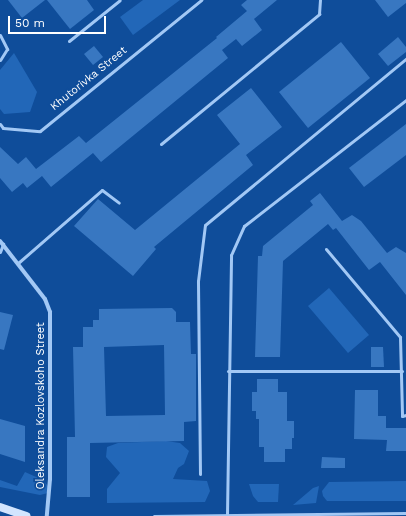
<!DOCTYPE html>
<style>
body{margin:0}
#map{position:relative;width:406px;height:516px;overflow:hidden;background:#0f4d9a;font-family:"Work Sans",sans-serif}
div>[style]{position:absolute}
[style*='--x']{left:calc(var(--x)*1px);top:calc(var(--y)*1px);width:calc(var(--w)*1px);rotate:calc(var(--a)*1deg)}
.green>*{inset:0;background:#2267b8}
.building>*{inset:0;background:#3877c1}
.lane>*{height:3px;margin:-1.5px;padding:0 1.5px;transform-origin:1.5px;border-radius:1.5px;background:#a2c8f5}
.street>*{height:4px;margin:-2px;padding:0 2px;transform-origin:2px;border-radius:2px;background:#a2c8f5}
.secondary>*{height:8px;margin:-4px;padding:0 4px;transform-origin:4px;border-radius:4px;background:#d2e5fe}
span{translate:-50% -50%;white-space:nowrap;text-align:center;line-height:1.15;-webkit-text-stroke:3.5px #0f4d9a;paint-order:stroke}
.street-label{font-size:11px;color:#fff}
.scale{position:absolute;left:8px;top:16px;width:98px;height:18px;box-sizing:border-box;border:2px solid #fff;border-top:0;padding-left:5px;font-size:12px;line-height:14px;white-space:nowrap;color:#fff;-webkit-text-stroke:3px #0f4d9a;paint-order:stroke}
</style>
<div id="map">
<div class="green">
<div style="clip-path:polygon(143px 0,180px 0,133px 35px,120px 17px)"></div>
<div style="clip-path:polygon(14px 53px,37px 92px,30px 112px,4px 114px,0 109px,0 70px)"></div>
<div style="clip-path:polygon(329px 288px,369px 335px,348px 353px,308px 306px)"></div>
<div style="clip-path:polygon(166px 441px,180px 443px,189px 451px,184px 464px,178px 468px,173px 479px,207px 481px,210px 491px,205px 502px,107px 503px,107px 489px,120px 473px,106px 457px,107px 447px,118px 443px)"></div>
<div style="clip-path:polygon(25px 472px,43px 480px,48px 486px,48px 493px,40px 495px,0 487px,0 480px,17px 486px)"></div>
<div style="clip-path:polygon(406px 481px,406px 501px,327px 501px,323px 496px,322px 491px,329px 482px)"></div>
<div style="clip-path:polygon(249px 484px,279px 484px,278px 502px,258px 502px,253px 496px)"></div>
<div style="clip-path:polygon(319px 486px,316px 503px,293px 505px,313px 488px)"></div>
</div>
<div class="building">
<div style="clip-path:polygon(8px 0,45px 0,22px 18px)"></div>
<div style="clip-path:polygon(47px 0,87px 0,94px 10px,70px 29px)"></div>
<div style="clip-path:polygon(247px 0,277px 0,254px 19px,262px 30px,242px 46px,236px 39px,222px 50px,228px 58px,101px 162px,93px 153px,51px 187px,42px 176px,27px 188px,23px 183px,12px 192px,0 178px,0 147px,18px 164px,26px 157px,36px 169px,79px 136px,86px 143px,217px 38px,216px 37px,247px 11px,241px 5px)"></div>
<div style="clip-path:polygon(375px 0,406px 0,406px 3px,388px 17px)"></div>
<div style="clip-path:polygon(398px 37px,406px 47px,406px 52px,388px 66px,378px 54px)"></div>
<div style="clip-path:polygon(341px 42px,370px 78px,308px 128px,279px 92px)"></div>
<div style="clip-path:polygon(94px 46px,103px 57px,93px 65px,84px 54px)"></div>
<div style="clip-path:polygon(251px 88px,282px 127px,246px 155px,253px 165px,154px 247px,156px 249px,133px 276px,74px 226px,98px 199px,135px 230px,240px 144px,217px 115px)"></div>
<div style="clip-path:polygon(406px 124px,406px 155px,364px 187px,349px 168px)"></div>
<div style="clip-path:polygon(320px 193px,342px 221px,352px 215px,361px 221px,387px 253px,396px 247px,406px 253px,406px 295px,380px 262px,369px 270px,336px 228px,333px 230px,328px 224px,283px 261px,280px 357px,255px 357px,258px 256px,262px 256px,263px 246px,313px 205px,310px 201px)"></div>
<div style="clip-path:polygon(evenodd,172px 308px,176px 312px,176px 322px,190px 322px,191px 354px,196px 354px,196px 421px,184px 422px,184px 441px,90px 443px,90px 497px,67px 497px,67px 437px,75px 437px,73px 347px,83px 347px,83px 327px,93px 327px,93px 320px,99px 320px,99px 309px,172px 308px,164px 345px,165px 415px,106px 416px,104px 347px,164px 345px)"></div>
<div style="clip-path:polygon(0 312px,13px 315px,4px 350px,0 349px)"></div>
<div style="clip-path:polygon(371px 347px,383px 347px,384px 367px,371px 367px)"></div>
<div style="clip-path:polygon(257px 379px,278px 379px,278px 392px,287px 392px,287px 421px,294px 421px,294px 438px,292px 438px,292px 449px,285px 449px,285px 462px,264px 462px,264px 447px,259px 447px,259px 419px,256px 419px,256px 411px,252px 411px,252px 392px,257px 392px)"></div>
<div style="clip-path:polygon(355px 390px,378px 390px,378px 416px,386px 416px,386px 428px,406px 428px,406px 451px,386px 451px,387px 440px,354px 439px)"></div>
<div style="clip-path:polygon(0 419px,25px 426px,25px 462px,0 454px)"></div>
<div style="clip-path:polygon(322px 457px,345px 458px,345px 468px,321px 468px)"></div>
</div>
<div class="lane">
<div style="--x:0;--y:35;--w:16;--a:63"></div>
<div style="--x:7;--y:49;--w:13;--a:122"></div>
<div style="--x:69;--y:41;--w:65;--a:-38.8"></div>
<div style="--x:0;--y:124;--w:5;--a:53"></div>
<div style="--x:3;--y:128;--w:37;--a:5"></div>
<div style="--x:40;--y:131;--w:208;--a:-39.1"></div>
<div style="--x:161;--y:144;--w:205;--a:-39.4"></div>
<div style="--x:319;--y:14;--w:14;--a:-86"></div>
<div style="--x:326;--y:249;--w:115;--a:49.9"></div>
<div style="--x:400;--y:337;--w:79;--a:88.5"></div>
<div style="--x:402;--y:416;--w:4;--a:-14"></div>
<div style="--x:0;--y:252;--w:9;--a:-69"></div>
<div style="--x:18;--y:263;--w:111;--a:-41"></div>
<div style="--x:102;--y:190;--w:21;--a:37"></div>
<div style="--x:228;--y:371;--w:174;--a:0"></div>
<div style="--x:200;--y:474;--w:193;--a:-90.6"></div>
<div style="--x:198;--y:281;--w:56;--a:-82.9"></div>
<div style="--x:205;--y:225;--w:261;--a:-39.6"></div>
<div style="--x:227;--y:514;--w:259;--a:-89.1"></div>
<div style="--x:231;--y:255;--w:32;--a:-66"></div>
<div style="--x:244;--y:226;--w:205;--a:-37.9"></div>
<div style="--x:154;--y:516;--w:252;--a:-0.7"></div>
</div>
<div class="street">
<div style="--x:0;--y:241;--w:73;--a:52.2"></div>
<div style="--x:45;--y:299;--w:14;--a:69"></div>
<div style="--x:50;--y:312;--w:167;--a:90"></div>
<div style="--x:50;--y:479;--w:37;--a:95"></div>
</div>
<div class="secondary">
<div style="--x:0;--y:507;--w:28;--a:19"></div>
</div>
<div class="street-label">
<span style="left:89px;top:79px;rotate:-39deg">Khutorivka Street</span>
<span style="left:41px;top:406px;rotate:-90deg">Oleksandra Kozlovskoho Street</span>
</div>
<div class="scale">50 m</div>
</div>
